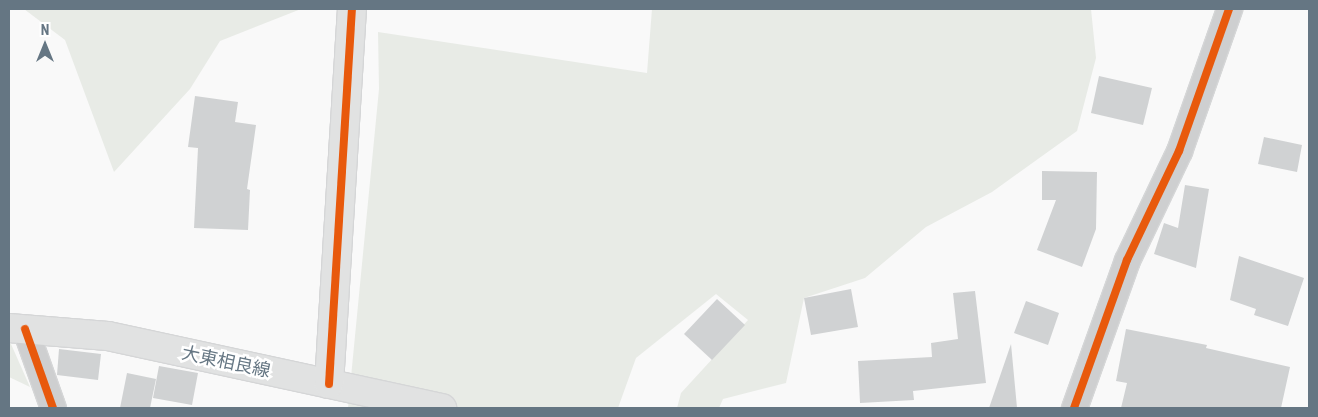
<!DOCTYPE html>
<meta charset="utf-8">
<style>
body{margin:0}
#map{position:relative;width:1318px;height:417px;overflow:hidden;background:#f9f9f9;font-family:"Roboto Condensed","Noto Sans JP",sans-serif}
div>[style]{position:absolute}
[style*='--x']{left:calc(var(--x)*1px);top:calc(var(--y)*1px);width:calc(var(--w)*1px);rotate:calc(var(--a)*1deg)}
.green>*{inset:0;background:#e8ebe6}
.building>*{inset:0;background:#d0d2d3}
.roads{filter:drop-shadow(1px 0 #d5d6d7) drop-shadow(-1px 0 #d5d6d7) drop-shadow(0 1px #d5d6d7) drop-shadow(0 -1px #d5d6d7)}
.street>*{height:25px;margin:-12.5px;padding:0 12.5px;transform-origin:12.5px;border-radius:12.5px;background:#cecfd0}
.secondary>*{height:28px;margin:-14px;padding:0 14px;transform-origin:14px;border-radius:14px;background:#e1e2e2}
.cycleway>*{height:8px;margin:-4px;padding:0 4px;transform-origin:4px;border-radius:4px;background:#e8590c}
span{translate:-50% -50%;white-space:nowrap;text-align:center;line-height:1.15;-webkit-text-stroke:5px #fff;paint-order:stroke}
.street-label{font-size:18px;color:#657683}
.frame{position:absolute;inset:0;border:10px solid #657683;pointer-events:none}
.north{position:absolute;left:20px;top:20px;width:50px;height:50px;-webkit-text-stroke:4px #fff;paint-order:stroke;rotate:0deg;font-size:14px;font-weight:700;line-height:20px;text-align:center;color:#657683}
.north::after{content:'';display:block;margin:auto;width:18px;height:22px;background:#657683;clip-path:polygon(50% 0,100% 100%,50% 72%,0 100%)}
</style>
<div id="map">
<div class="green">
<div style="clip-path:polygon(24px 9px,301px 9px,220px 41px,190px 89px,114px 172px,65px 40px)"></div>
<div style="clip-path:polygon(652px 9px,1091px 9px,1096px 58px,1077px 131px,992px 192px,926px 227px,865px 278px,804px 298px,786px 383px,723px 399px,719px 408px,677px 408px,681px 393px,748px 320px,716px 294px,636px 358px,618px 408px,348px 408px,379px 89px,378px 32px,647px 73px)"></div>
<div style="clip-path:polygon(9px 344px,11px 344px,30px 387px,9px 377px)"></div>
</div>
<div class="building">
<div style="clip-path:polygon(1099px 76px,1152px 88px,1143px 125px,1091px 113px)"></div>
<div style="clip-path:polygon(195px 96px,238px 102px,235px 122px,256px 125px,247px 189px,250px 190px,248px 230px,194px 228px,198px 148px,188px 147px)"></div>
<div style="clip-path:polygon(1264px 137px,1302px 145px,1297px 172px,1258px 164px)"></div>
<div style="clip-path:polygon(1042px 171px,1097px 172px,1096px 229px,1082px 267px,1037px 250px,1056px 200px,1042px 200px)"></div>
<div style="clip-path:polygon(1185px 185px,1209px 189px,1196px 268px,1154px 254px,1164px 223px,1178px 228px)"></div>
<div style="clip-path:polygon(1239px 256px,1304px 278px,1288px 326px,1254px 315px,1256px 309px,1230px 300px)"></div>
<div style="clip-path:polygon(851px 289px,858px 327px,811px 335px,804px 298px)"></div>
<div style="clip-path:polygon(975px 291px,986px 383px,913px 391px,914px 400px,860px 403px,858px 361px,932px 357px,931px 343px,958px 339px,953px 293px)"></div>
<div style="clip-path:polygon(717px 299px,745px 325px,712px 360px,684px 334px)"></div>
<div style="clip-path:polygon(1026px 301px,1059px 313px,1048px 345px,1014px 333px)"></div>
<div style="clip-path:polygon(1126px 329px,1207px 345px,1206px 348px,1290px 367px,1281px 408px,1121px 408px,1127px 383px,1116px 381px)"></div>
<div style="clip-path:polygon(1011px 344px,1017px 408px,989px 408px)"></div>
<div style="clip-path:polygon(59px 349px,101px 354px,98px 380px,57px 375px)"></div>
<div style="clip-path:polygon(159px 366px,198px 373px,192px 405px,153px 398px)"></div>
<div style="clip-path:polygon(127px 373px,156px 379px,150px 408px,120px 408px)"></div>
</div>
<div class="roads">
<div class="street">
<div style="--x:25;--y:329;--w:84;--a:70.5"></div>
<div style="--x:1074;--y:408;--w:157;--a:-70.3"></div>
<div style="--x:1127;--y:260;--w:121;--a:-64.5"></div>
<div style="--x:1179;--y:151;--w:151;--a:-70.6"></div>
</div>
<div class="secondary">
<div style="--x:9;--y:328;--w:99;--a:4.6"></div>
<div style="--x:108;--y:336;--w:342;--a:12.2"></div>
<div style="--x:329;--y:384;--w:376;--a:-86.5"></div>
</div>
</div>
<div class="cycleway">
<div style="--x:25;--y:329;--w:84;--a:70.5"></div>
<div style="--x:329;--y:384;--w:376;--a:-86.5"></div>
<div style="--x:1074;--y:408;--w:157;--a:-70.3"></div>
<div style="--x:1127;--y:260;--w:121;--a:-64.5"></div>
<div style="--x:1179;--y:151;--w:151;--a:-70.6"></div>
</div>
<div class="street-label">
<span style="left:226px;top:362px;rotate:12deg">大東相良線</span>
</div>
<div class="frame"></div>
<div class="north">N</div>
</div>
